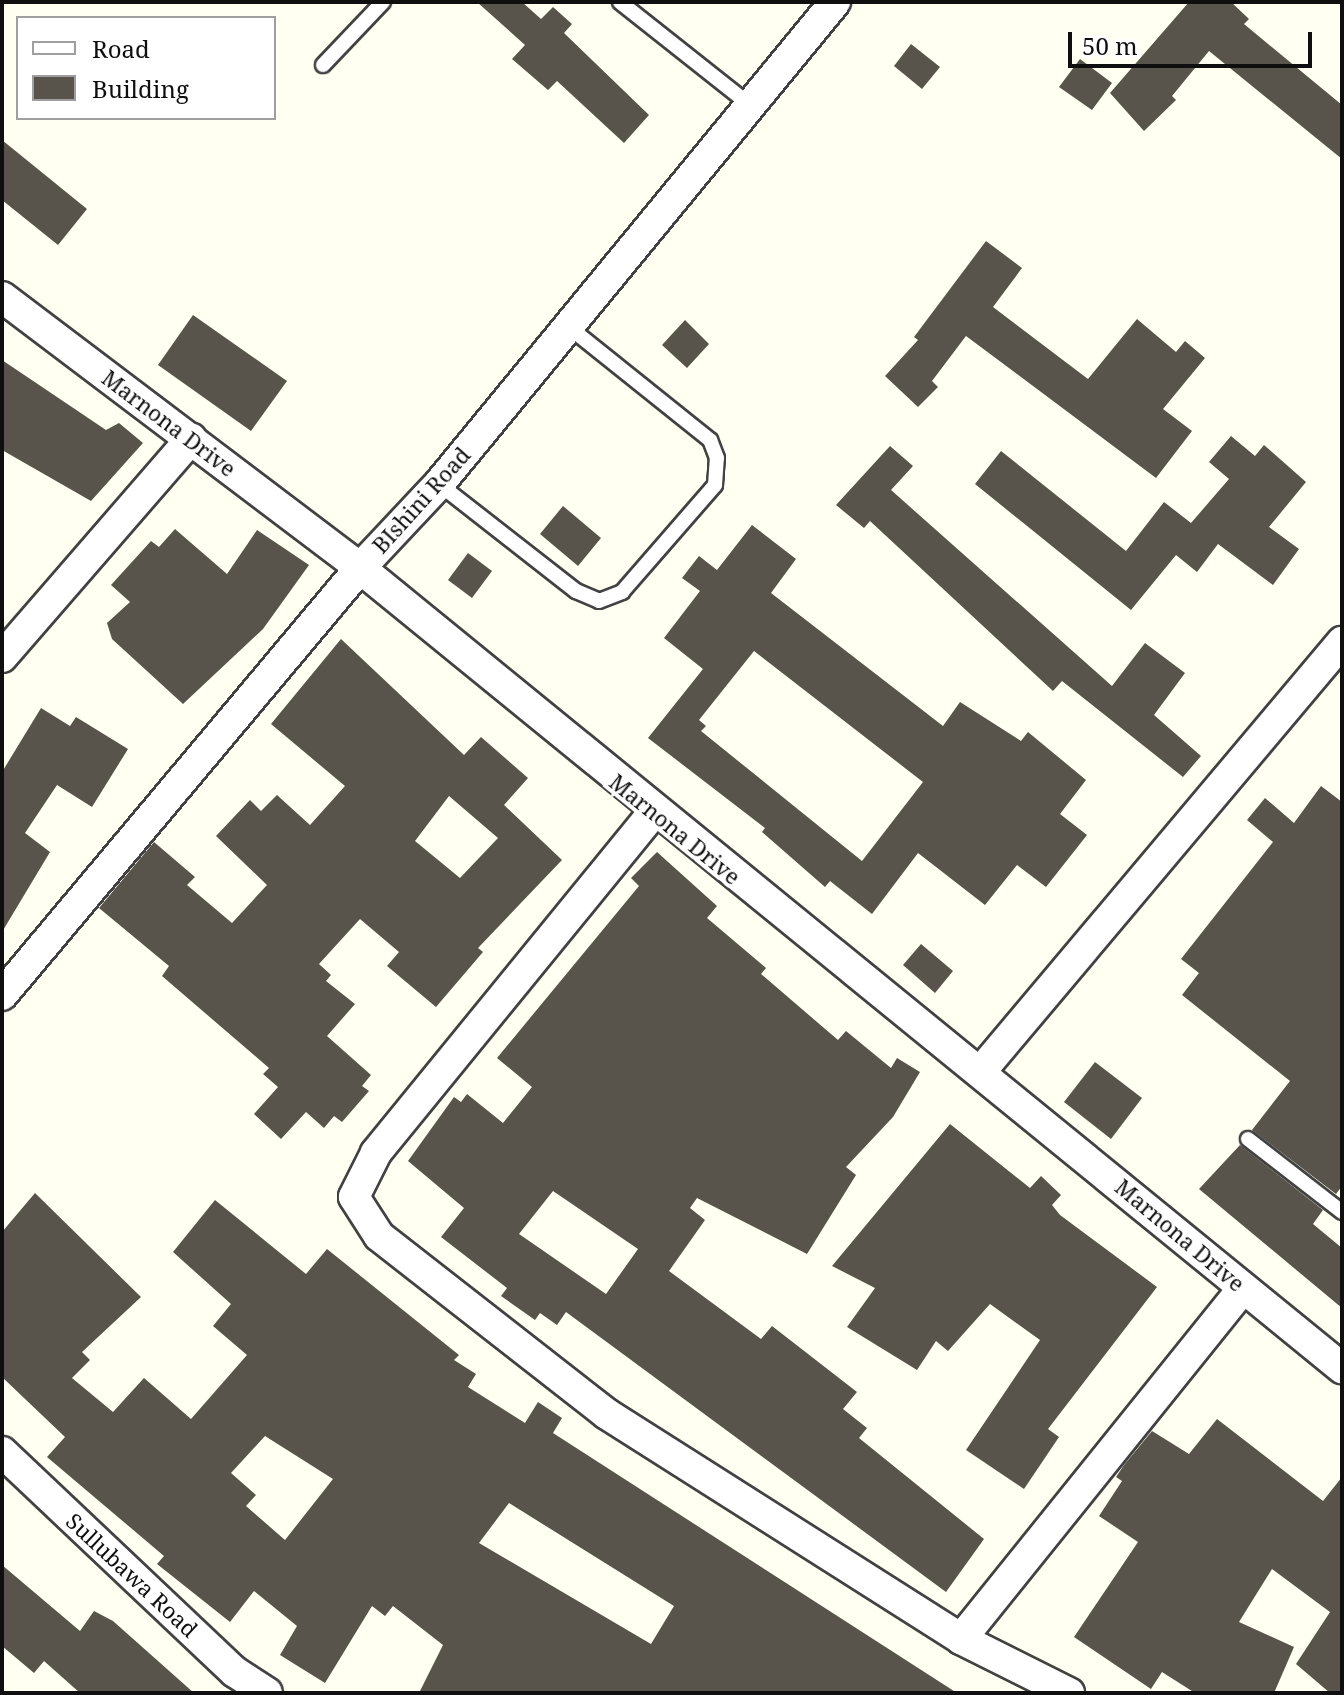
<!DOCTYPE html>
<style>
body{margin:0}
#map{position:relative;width:1344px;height:1695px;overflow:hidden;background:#fffff2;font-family:"Noto Serif",serif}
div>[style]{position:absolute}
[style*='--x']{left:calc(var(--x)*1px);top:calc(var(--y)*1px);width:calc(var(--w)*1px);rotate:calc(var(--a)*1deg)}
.building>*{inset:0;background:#58534b}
.roads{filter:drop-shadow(2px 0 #424242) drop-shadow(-2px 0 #424242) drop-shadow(0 2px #424242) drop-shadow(0 -2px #424242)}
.lane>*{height:14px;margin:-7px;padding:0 7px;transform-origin:7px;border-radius:7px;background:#fff}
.street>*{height:30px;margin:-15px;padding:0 15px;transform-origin:15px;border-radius:15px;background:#fff}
span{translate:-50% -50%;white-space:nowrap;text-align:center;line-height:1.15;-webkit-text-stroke:8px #fff;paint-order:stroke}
.street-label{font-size:22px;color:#0f0f0f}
.frame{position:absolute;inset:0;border:4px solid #0f0f0f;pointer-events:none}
.legend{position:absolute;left:16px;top:16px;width:260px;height:104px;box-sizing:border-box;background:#fff;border:2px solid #9f9f9f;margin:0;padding:10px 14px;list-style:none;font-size:24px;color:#0f0f0f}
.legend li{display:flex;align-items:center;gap:16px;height:40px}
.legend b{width:40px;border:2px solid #9f9f9f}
.scale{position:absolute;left:1068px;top:32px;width:244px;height:36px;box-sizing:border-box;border:4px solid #0f0f0f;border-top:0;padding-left:10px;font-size:24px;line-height:28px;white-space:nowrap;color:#0f0f0f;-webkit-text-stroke:6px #fff;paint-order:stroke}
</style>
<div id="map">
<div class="building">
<div style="clip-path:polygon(477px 2px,522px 2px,541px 19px,553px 7px,572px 24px,564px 33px,649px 115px,624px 143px,557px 81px,548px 90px,512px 59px,525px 45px)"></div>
<div style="clip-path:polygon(1189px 2px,1231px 2px,1249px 19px,1244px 24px,1342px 105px,1342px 159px,1209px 51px,1172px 96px,1176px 100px,1144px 131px,1110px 93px)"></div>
<div style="clip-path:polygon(911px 44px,940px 67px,922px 89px,894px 66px)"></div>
<div style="clip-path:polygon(1080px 59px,1112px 83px,1092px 110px,1059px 87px)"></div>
<div style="clip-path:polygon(2px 140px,87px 209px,58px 245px,2px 200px)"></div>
<div style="clip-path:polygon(986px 241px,1022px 268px,993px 307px,1088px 379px,1137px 319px,1176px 352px,1185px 341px,1205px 358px,1163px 409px,1192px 431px,1156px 478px,966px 336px,932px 381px,938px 387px,918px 407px,885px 376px,918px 340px,914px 337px)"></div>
<div style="clip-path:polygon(193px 315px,287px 381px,251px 431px,158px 365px)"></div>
<div style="clip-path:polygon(685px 320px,709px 344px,687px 368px,662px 345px)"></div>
<div style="clip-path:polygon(2px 360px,106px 430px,119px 423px,143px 443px,91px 501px,2px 450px)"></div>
<div style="clip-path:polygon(1231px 436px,1255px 456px,1264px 445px,1306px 482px,1269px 527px,1299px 549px,1273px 585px,1218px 544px,1197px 572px,1176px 555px,1131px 610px,975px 484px,1001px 451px,1126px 551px,1164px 502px,1191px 523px,1229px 479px,1209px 462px)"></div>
<div style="clip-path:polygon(890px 446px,913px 466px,891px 490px,1112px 686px,1145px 643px,1185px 673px,1154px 715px,1201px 756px,1183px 777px,1062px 681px,1053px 691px,870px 521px,864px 528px,836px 505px)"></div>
<div style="clip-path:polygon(563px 506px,601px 538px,578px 566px,540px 534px)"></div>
<div style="clip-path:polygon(evenodd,752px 525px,796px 559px,771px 593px,943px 726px,960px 702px,1021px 741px,1028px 732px,1086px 780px,1060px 814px,1087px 835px,1046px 887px,1017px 865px,985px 905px,918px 853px,872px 914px,830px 881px,825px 887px,762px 832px,765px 828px,648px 738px,703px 669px,664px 638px,700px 591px,682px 578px,699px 556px,717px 570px,752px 525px,754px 651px,923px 782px,862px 861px,701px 731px,706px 726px,699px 720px,754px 651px)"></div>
<div style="clip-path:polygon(175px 529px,227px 574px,257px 530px,309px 565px,263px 629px,183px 704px,112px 639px,107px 623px,130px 602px,111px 585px,151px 541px,159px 547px)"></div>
<div style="clip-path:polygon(468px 553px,492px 571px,472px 598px,448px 580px)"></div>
<div style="clip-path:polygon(evenodd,341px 639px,464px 755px,481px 737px,528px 778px,504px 805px,562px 860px,478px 948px,483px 952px,436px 1007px,387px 966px,399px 952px,360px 919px,319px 964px,331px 975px,326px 981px,355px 1004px,327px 1036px,371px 1075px,362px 1086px,369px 1091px,342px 1122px,334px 1116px,324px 1128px,306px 1112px,281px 1139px,254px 1114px,278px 1087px,263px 1074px,269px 1068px,162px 976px,169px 966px,99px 908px,154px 842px,195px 877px,187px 885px,232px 923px,267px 885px,216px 836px,250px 800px,261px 811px,277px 795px,310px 825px,345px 786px,271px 724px,341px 639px,449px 796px,498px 838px,460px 878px,415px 841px,449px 796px)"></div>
<div style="clip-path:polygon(41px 708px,70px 726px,76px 717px,128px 749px,92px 807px,57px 785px,25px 833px,50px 852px,2px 932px,2px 772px)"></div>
<div style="clip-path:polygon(1321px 786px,1342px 802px,1342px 1186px,1336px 1194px,1252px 1130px,1290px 1081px,1182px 995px,1199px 973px,1181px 959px,1273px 842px,1247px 820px,1265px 798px,1294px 823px)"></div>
<div style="clip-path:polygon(evenodd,657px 852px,717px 906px,707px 918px,766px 968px,761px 974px,838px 1040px,846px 1031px,891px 1068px,897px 1058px,920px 1072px,893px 1117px,846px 1167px,856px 1175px,807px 1254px,697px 1198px,690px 1208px,705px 1220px,669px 1271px,761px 1339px,772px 1326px,857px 1392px,843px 1409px,867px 1428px,859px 1438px,984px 1539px,946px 1592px,566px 1312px,557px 1325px,540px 1313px,535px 1320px,501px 1296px,507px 1288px,441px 1237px,464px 1208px,408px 1161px,454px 1097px,461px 1102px,467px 1094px,503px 1123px,532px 1087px,497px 1058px,639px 886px,631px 878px,657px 852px,553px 1191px,638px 1249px,606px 1294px,519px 1234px,553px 1191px)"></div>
<div style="clip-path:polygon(921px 944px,953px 971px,935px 993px,903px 965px)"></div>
<div style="clip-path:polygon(1095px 1062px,1142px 1098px,1111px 1139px,1064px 1102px)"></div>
<div style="clip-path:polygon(950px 1124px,1030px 1188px,1041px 1176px,1061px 1195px,1052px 1205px,1060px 1215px,1157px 1287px,1048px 1429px,1059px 1437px,1024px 1489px,966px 1450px,1040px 1340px,990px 1304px,948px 1351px,936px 1341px,917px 1370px,847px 1327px,875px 1288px,832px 1266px)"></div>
<div style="clip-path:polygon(1240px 1145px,1323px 1210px,1313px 1224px,1342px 1248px,1342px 1308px,1199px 1189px)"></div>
<div style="clip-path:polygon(evenodd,35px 1193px,141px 1297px,82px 1352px,90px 1360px,72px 1378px,113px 1412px,144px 1378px,191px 1419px,247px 1355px,213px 1326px,231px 1304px,173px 1252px,215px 1200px,306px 1274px,327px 1249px,459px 1355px,454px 1360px,476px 1374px,468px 1387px,525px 1423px,538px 1402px,562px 1418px,553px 1433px,957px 1693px,419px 1693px,443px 1645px,393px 1606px,385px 1616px,372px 1606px,325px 1683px,280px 1655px,297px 1626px,254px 1591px,230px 1622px,157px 1564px,164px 1556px,47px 1457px,65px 1437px,2px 1377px,2px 1232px,35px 1193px,265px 1436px,333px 1479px,285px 1540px,246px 1506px,256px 1495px,231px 1473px,265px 1436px,35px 1193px,509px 1503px,674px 1606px,651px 1644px,479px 1543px,509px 1503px)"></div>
<div style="clip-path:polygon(1217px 1419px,1323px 1501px,1342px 1477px,1342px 1693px,1330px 1693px,1296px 1664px,1330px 1612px,1272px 1569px,1239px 1622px,1294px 1647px,1274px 1693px,1195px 1693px,1162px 1672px,1151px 1689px,1074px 1637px,1138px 1542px,1099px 1516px,1122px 1481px,1116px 1477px,1124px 1465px,1152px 1431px,1189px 1454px)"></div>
<div style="clip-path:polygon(2px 1565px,80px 1631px,94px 1611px,113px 1621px,194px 1693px,80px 1693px,44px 1661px,34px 1673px,2px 1646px)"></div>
</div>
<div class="roads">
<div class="lane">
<div style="--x:620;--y:2;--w:167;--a:38.4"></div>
<div style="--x:323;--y:65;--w:87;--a:-46.4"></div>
<div style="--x:439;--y:484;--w:174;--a:38"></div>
<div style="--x:576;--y:591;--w:25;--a:23"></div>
<div style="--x:599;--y:601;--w:25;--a:-21"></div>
<div style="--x:622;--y:592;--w:142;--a:-49"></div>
<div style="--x:715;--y:485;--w:27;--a:-86"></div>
<div style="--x:717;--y:458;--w:19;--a:-111"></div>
<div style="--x:710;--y:440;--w:181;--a:-141.3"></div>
<div style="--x:1248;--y:1139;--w:119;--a:37.8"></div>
</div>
<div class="street">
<div style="--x:2;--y:297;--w:449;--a:37.1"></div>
<div style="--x:360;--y:568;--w:1267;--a:39.17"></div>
<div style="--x:2;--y:657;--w:289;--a:-49.1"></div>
<div style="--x:653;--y:813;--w:439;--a:129.2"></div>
<div style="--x:376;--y:1153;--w:49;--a:116.6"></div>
<div style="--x:354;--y:1197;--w:46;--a:57.3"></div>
<div style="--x:379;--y:1236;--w:289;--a:38"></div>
<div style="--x:607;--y:1414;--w:419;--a:32.4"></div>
<div style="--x:961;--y:1639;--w:121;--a:26.6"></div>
<div style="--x:2;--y:995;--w:557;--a:-50.02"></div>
<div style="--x:360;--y:568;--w:115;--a:-46.8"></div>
<div style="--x:439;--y:484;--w:624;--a:-50.59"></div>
<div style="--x:981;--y:1071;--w:561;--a:-49.92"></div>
<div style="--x:2;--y:1452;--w:320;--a:43.4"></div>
<div style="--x:235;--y:1672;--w:38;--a:33"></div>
<div style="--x:961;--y:1639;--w:450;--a:-51.2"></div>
</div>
</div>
<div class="street-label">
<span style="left:169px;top:423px;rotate:37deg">Marnona Drive</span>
<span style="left:421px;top:500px;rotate:-48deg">BIshini Road</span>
<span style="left:675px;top:829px;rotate:39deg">Marnona Drive</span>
<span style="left:1180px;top:1235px;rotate:40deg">Marnona Drive</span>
<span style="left:132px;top:1575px;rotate:43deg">Sullubawa Road</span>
</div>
<div class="frame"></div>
<ul class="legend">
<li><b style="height:10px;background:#fff"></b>Road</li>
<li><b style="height:22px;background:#58534b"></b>Building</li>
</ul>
<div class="scale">50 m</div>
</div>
